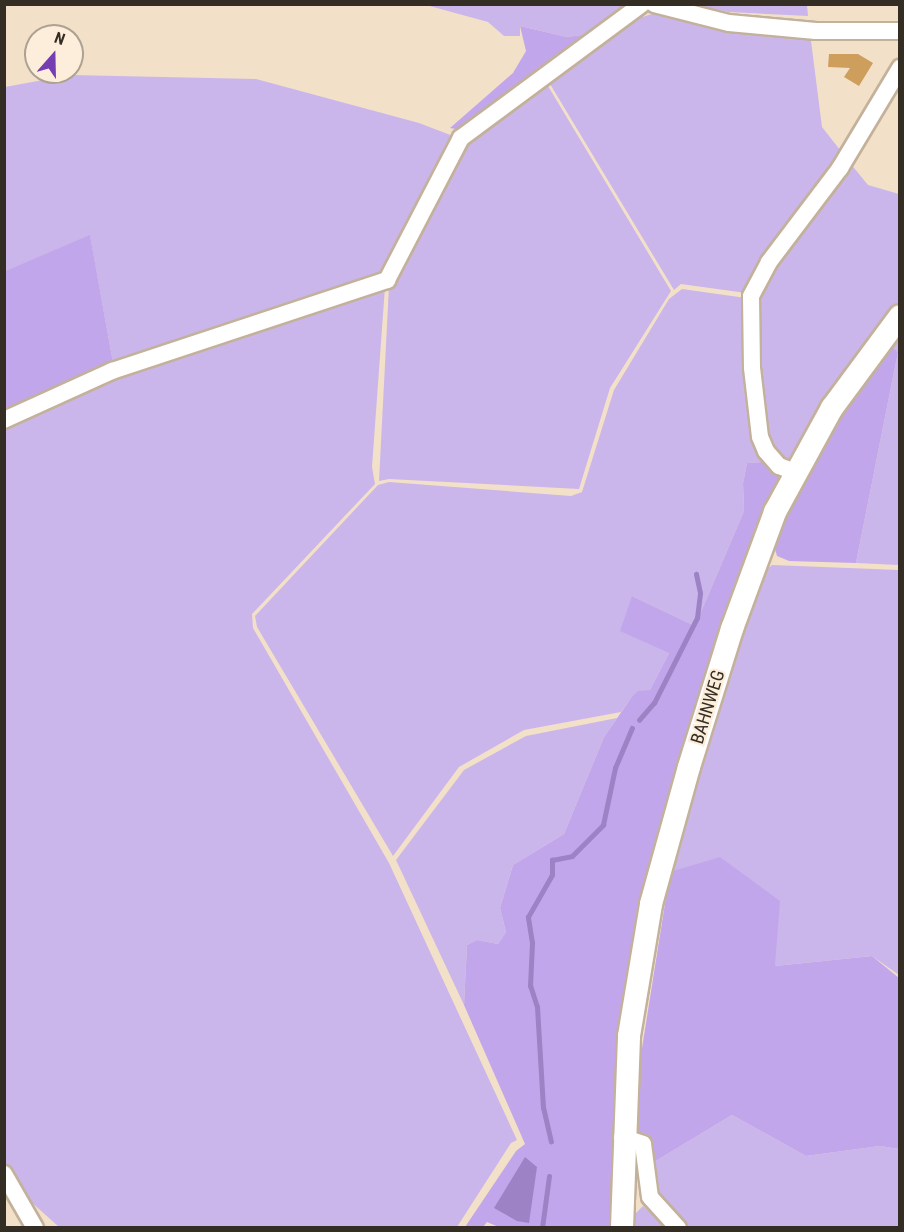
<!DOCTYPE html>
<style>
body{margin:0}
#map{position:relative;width:904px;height:1232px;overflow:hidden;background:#f3e0c8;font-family:"Roboto Condensed",sans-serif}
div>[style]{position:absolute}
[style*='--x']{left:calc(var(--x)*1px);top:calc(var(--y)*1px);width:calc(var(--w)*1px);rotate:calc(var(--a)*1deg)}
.green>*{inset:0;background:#cab6ea}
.forest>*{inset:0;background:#c2a6ec}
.water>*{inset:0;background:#9d82c5}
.stream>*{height:4.5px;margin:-2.25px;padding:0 2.25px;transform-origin:2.25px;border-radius:2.25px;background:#9d82c5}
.building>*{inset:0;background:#cd9e5c}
.roads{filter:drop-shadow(2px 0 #c3b19a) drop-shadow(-2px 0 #c3b19a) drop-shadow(0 2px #c3b19a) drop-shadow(0 -2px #c3b19a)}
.minor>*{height:16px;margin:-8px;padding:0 8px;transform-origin:8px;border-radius:8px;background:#fff}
.secondary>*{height:22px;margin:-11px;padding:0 11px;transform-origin:11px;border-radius:11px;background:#fff}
span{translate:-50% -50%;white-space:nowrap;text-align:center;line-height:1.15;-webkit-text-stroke:4.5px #fdeedb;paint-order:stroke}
.street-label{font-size:18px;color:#342d24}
.frame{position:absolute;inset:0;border:6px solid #342d24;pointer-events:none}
.north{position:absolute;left:24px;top:24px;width:60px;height:60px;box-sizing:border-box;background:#fdeedb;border:2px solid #ada192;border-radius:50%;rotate:20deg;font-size:16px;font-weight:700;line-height:24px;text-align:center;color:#342d24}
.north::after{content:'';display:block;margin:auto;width:21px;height:27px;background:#763cb2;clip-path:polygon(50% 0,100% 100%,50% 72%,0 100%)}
</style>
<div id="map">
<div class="green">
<div style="clip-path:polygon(426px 5px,629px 5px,597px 33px,567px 37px,520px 26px,520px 36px,504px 36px,488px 22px)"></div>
<div style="clip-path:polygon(694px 5px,807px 5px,808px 16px,729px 12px)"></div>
<div style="clip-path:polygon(655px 13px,810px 33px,822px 127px,844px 155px,746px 293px,681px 284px,674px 290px,547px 79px,633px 20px)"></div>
<div style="clip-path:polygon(70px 75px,256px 79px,419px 123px,453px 136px,452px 142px,383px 274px,114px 368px,90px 236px,5px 271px,5px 87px)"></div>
<div style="clip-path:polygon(540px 85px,548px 86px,671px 291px,610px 388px,579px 489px,389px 479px,379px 481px,389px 286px,458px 149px)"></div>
<div style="clip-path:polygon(850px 163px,868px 185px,899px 194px,899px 302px,792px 464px,780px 462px,766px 440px,753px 320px,761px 284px)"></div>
<div style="clip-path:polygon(385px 287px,372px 467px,375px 484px,252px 614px,253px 628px,389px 863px,517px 1140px,511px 1143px,457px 1227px,59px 1227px,29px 1200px,5px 1162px,4px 414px)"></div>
<div style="clip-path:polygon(682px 289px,746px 298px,756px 444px,762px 462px,747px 463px,743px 483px,744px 511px,695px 626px,632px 596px,669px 653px,650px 690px,631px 698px,621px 712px,524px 730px,459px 767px,393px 856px,257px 627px,255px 616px,378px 485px,389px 482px,571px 496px,582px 492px,614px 390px,669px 299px)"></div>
<div style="clip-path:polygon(899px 337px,899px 565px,856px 563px,898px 352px,892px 347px)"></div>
<div style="clip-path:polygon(772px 565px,899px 570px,899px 975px,872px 956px,775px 966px,670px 872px,692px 789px,761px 574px)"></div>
<div style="clip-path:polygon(617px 718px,604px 737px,564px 834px,513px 865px,500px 908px,506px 932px,498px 944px,477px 940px,467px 945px,464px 1005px,396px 860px,464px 770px,526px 736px)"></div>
<div style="clip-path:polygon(732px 1115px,806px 1156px,880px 1146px,899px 1149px,899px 1227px,684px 1227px,656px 1198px,649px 1165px)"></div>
<div style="clip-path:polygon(643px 1206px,668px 1227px,628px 1228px,628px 1221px)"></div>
</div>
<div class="forest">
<div style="clip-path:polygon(520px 26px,567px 37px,597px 33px,461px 130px,450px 128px,513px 73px,526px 51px)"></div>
<div style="clip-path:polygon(90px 235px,114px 368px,5px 411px,5px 271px)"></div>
<div style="clip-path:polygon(892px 347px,898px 352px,856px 563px,789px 561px,777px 556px,772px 539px,812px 460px,879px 360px)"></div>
<div style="clip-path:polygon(762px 462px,783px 478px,735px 582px,650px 864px,622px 1017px,611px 1227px,501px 1228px,487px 1222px,483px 1227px,465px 1227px,516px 1151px,525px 1144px,464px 1005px,467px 945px,477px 940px,498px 944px,506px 932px,500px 908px,513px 865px,564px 834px,604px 737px,631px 698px,638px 691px,650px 690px,669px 653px,620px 631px,632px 596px,695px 626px,744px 511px,743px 483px,747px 463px)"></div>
<div style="clip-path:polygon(720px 857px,780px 901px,775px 966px,872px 956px,899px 978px,899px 1149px,880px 1146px,806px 1156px,732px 1115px,649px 1165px,629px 1130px,670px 872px)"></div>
</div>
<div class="water">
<div style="clip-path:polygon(525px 1157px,537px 1167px,529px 1223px,517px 1221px,494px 1208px)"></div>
</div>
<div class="stream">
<div style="--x:639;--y:720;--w:23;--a:-49"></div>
<div style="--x:654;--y:703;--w:95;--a:-63.2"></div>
<div style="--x:697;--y:618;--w:25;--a:-83"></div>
<div style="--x:700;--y:593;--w:19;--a:-102"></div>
<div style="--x:551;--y:1142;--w:35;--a:-103"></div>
<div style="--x:543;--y:1108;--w:101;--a:-93.4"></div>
<div style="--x:537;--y:1007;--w:22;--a:-108"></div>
<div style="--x:530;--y:986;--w:43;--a:-87.3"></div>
<div style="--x:532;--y:943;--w:26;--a:-99"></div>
<div style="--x:528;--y:917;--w:48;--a:-60.3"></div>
<div style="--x:552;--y:875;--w:15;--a:-90"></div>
<div style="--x:552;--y:860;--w:20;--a:-11"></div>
<div style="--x:572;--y:856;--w:44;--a:-45"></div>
<div style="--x:603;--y:825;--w:58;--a:-78.1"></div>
<div style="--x:615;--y:768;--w:43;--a:-67"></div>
<div style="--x:542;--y:1228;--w:52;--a:-82.3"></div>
</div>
<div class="building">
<div style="clip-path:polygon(829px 54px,858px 54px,873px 63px,859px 86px,844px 77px,850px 68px,828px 67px)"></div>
</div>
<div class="roads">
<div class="minor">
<div style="--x:654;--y:4;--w:77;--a:14.2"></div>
<div style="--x:729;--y:23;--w:87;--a:5.3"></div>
<div style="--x:816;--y:31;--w:84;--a:0"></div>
<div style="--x:4;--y:420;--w:119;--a:-24.4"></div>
<div style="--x:112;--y:371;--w:290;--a:-18.3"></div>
<div style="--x:387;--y:280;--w:160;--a:-62.5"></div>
<div style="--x:461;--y:138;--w:225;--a:-36.5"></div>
<div style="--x:795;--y:472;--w:17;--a:-159"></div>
<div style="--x:779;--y:466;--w:20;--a:-131"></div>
<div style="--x:766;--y:451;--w:15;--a:-113"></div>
<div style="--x:760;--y:437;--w:69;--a:-96.6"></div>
<div style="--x:752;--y:368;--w:72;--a:-90.8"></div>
<div style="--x:751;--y:296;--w:38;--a:-62"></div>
<div style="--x:769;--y:262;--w:118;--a:-52.9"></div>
<div style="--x:840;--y:168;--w:117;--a:-59"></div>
<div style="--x:622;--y:1137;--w:22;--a:18"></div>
<div style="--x:643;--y:1144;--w:53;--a:82.5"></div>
<div style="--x:650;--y:1197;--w:42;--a:47.9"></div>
<div style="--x:4;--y:1174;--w:62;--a:60.1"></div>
</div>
<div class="secondary">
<div style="--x:622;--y:1228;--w:192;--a:-87.9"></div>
<div style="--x:629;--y:1036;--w:134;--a:-80.5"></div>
<div style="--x:651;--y:904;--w:142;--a:-74.5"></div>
<div style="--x:689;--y:767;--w:145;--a:-72.7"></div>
<div style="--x:732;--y:629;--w:125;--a:-69.8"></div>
<div style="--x:775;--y:512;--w:119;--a:-61.3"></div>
<div style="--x:832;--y:408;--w:114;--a:-53.5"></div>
</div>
</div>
<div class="street-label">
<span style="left:708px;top:707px;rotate:-73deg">BAHNWEG</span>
</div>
<div class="frame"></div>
<div class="north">N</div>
</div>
